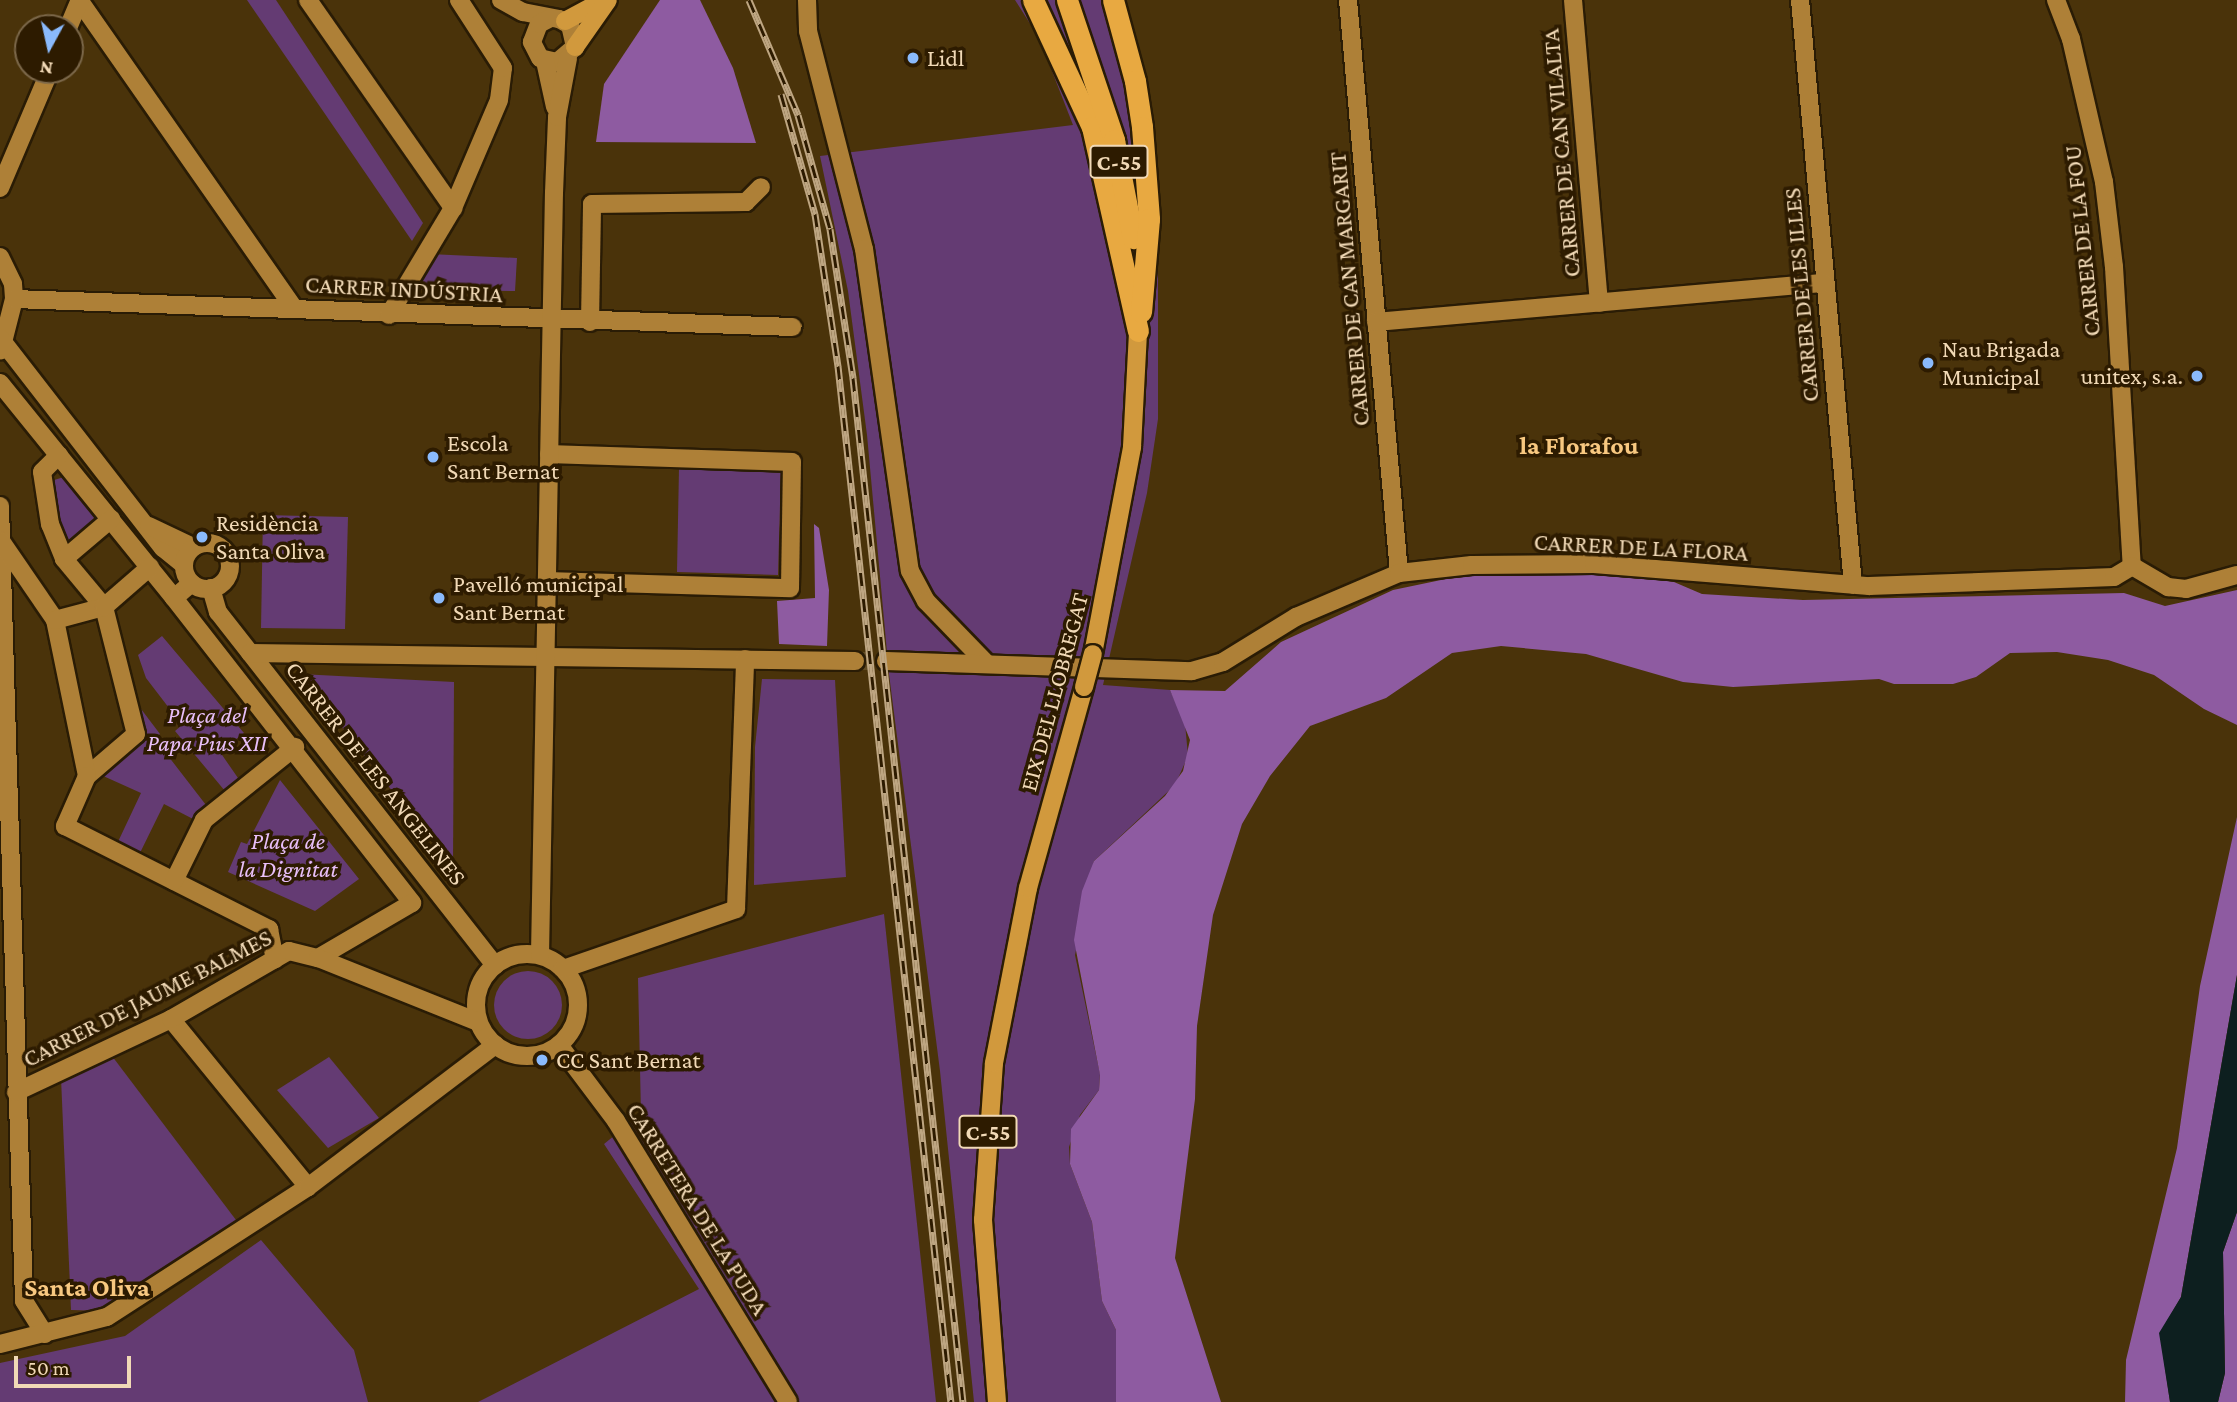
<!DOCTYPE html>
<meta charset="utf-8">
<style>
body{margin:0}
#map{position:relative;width:2237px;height:1402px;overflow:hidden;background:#4a330a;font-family:"Crimson Pro",serif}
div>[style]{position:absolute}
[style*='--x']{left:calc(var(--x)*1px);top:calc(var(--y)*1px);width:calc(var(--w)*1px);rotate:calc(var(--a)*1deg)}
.green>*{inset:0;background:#643b73}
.round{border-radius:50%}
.forest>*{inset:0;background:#8e5ba1}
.water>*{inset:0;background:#0d1f1f}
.minor-tunnel>*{height:18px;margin-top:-9px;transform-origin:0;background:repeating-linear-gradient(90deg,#634c24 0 18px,transparent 0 27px)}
.roads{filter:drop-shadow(2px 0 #2a1c05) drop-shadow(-2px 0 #2a1c05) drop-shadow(0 2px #2a1c05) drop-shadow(0 -2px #2a1c05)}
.minor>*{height:18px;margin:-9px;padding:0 9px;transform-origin:9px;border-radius:9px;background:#ae8037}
.minor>.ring{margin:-9px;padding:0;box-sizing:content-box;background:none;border:18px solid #ae8037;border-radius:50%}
.major>*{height:18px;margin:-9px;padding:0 9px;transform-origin:9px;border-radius:9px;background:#d1993d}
.highway>*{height:21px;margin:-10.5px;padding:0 10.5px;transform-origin:10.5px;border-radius:10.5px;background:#e8a941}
.rail>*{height:7px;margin-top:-3.5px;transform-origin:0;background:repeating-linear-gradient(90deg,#2d1b00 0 13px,#bea682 0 26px);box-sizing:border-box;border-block:2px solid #bea682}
.bridges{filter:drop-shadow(2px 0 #2a1c05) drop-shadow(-2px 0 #2a1c05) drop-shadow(0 2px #2a1c05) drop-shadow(0 -2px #2a1c05)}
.major-bridge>*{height:18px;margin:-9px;padding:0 9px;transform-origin:9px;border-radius:9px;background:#d1993d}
.dots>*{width:19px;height:19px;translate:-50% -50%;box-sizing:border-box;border:4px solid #2d1b00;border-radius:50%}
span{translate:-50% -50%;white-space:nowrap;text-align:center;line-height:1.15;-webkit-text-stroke:7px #2d1b00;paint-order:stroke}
.shield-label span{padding:2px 5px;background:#2d1b00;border:2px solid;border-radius:5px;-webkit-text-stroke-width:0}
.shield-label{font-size:23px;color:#f1d9b6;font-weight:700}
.poi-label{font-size:24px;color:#f1d9b6}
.left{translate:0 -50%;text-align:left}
.right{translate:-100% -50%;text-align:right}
.street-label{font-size:24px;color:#f1d9b6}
.park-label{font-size:24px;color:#e8bff8;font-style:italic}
.neighbourhood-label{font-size:26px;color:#f8c880;font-weight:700}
.north{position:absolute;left:14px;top:14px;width:70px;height:70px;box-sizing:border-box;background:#2d1b00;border:2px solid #7b6749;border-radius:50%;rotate:188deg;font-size:19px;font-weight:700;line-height:28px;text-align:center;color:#f1d9b6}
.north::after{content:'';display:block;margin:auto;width:24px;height:32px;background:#8abafc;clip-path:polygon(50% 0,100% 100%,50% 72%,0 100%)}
.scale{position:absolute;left:14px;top:1356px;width:117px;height:32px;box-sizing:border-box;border:4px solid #f1d9b6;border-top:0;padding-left:9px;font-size:21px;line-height:24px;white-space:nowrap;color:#f1d9b6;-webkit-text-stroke:5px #2d1b00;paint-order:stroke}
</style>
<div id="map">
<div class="green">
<div style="clip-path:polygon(247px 0,276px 0,423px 223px,412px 241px)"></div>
<div style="clip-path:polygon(1015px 0,1125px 0,1158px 179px,1158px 419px,1147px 493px,1103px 685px,1170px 690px,1185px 723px,1188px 756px,1175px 785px,1094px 861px,1075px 955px,1100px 1074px,1099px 1090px,1080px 1115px,1069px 1147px,1070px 1164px,1092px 1222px,1102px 1301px,1116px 1330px,1116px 1402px,974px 1402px,940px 1071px,889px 674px,867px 435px,848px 291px,820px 156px,1073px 125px,1039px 38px)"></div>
<div style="clip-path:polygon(429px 254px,517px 258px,515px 291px,417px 290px)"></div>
<div style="clip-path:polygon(679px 468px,781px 470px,778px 575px,677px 572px)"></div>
<div style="clip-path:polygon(67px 476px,103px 520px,70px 542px,62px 538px,53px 507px,51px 481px)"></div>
<div style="clip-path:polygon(263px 515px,348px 517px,345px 629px,261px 628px)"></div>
<div style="clip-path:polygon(162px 636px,244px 733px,220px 752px,238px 778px,225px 791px,175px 731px,182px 725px,146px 678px,138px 655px)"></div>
<div style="clip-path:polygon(300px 674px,454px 682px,453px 868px)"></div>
<div style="clip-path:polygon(762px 679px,835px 680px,846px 877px,754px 885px,755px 747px)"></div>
<div style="clip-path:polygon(138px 705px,160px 734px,155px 739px,206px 805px,195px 820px,164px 804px,137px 859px,116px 846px,141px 793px,101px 775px,140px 734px)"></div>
<div style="clip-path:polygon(280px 780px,359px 879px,315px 911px,228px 872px,241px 842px,247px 844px)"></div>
<div style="clip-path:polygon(884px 914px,936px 1402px,478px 1402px,699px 1289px,604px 1144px,641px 1114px,638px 978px)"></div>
<div class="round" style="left:494px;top:971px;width:68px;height:68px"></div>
<div style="clip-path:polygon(112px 1056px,236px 1220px,105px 1311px,71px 1310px,61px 1078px)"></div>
<div style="clip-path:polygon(329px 1057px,379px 1118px,328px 1148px,277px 1090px)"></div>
<div style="clip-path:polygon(261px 1240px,354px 1350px,368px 1402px,0 1402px,0 1363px,125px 1336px)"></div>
</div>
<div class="forest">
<div style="clip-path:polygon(660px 0,700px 0,733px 68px,756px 143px,596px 142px,604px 84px)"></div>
<div style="clip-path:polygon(814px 524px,819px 528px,829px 590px,827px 646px,779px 644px,777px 601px,815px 598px)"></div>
<div style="clip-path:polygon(1584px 569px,1674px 582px,1702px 594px,1803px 600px,2124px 593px,2165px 606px,2237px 590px,2237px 725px,2204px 709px,2154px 675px,2108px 660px,2057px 652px,2010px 653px,1976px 677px,1953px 684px,1894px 684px,1879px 679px,1733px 687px,1683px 682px,1586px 654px,1501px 646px,1452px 653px,1386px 698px,1310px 726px,1270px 776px,1242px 824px,1213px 915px,1197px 1026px,1195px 1099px,1175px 1258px,1221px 1402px,1116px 1402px,1116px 1330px,1102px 1301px,1092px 1222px,1070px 1164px,1071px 1129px,1099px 1090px,1100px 1075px,1074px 940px,1082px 891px,1094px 861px,1165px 796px,1183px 771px,1190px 740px,1170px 690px,1225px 691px,1281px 642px,1393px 590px,1465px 575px)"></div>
<div style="clip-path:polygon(2237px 817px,2237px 975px,2181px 1297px,2160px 1333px,2170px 1402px,2125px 1402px,2126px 1360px,2177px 1148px,2200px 986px)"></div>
<div style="clip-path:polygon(2237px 1212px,2237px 1402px,2218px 1402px,2225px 1373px,2223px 1252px)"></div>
</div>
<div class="water">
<div style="clip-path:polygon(2237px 975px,2237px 1212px,2223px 1252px,2225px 1373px,2218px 1402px,2170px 1402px,2159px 1333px,2181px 1297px)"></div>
</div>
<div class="minor-tunnel">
<div style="--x:855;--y:661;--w:31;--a:0"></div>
</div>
<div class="roads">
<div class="minor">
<div style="--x:79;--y:0;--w:376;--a:55.1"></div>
<div style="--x:308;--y:0;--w:254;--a:55.1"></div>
<div style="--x:501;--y:0;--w:25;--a:29"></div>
<div style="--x:523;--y:12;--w:37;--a:11"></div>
<div style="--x:559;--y:19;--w:13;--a:29"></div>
<div style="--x:570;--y:25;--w:23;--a:77"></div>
<div style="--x:575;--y:47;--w:23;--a:140"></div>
<div style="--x:557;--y:62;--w:17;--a:-167"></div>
<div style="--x:540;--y:58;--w:18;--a:-117"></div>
<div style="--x:532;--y:42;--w:19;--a:-69"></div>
<div style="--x:539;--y:24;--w:13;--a:-27"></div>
<div style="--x:807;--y:0;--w:31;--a:88"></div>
<div style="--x:808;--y:31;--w:225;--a:75.6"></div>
<div style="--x:864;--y:249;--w:325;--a:81.9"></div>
<div style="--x:910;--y:571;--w:34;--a:62"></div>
<div style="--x:926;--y:601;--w:86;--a:45.9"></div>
<div style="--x:1348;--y:0;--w:575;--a:84.91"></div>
<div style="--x:1573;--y:0;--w:304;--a:85.1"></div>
<div style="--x:1800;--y:0;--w:587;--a:84.82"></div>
<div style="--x:2056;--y:0;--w:42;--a:69"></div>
<div style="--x:2071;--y:39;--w:147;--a:77"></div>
<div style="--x:2104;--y:182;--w:86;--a:83.3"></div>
<div style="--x:2114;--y:267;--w:300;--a:86.6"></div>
<div style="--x:68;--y:28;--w:30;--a:-67"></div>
<div style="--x:545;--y:61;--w:47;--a:77.7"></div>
<div style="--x:0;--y:188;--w:128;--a:-67"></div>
<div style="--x:0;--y:257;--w:30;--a:64"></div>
<div style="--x:13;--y:284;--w:15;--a:86"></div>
<div style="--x:14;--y:299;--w:53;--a:104.3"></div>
<div style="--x:14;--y:299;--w:779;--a:2.06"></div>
<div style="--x:389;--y:315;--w:125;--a:-59.1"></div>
<div style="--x:453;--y:208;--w:117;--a:-66.9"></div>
<div style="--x:499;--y:100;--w:32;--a:-83"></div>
<div style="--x:503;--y:68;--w:81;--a:-122.9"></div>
<div style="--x:590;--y:322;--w:118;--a:-89"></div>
<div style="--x:592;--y:204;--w:154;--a:-0.7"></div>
<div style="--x:746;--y:202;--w:21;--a:-45"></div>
<div style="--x:1376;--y:322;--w:450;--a:-5"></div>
<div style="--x:0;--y:338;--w:266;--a:52.2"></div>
<div style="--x:163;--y:548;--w:27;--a:39"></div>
<div style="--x:0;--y:383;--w:277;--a:51"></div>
<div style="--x:174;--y:598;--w:23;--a:-40"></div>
<div style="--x:59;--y:455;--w:24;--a:135"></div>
<div style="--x:42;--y:472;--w:53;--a:81.3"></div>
<div style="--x:50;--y:524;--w:38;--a:68"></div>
<div style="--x:64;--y:559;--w:62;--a:50.2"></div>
<div style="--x:104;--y:607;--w:131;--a:75.9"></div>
<div style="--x:136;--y:734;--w:65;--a:139.4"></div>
<div style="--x:0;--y:506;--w:795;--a:88.27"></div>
<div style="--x:24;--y:1301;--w:39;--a:58"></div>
<div style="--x:149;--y:526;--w:49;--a:25.5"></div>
<div style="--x:1;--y:541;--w:96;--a:55.6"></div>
<div style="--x:55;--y:620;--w:159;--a:78.4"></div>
<div style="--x:87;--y:776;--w:55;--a:113.7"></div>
<div style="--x:65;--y:826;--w:229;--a:26.8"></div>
<div style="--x:269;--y:929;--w:31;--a:79"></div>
<div class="ring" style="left:184px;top:543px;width:28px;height:28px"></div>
<div style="--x:64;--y:559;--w:62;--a:-40.4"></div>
<div style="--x:547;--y:581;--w:243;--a:1.7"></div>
<div style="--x:790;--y:588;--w:126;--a:-89.1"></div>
<div style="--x:792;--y:462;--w:243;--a:-178.1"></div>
<div style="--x:211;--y:588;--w:25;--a:74"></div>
<div style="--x:218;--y:612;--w:449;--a:51.9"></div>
<div style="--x:174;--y:598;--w:387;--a:52"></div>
<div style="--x:412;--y:903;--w:109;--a:149.7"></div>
<div style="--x:55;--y:620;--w:51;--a:-14.9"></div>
<div style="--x:104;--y:607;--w:61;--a:-41"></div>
<div style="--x:250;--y:653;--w:605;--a:0.76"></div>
<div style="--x:886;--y:661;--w:306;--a:1.9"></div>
<div style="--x:1192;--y:671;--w:32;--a:-16"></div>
<div style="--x:1223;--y:662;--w:86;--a:-31.7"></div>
<div style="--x:1296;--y:617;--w:112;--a:-23.1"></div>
<div style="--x:1399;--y:573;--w:73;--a:-6.3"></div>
<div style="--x:1472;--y:565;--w:122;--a:-0.5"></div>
<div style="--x:1594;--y:564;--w:276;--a:4.6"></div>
<div style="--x:1869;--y:586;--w:245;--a:-2.1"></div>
<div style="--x:2114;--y:577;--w:21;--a:-31"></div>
<div style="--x:2132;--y:566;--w:42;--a:30.3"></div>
<div style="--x:2168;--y:587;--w:18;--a:6"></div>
<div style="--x:2186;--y:589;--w:53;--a:-15.4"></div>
<div style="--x:174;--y:881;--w:68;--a:-63.8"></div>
<div style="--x:204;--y:820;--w:117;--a:-38.7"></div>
<div class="ring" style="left:476px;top:954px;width:84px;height:84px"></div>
<div style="--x:540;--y:955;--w:762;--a:-88.95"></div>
<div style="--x:554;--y:193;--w:76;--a:-87.7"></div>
<div style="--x:557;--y:117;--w:60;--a:-79.4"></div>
<div style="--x:563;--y:969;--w:183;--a:-19.1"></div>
<div style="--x:736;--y:909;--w:250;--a:-87.9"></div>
<div style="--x:171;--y:1019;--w:217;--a:50.8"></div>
<div style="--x:559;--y:1045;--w:95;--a:53.1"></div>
<div style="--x:616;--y:1121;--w:329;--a:58.5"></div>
<div style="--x:16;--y:1092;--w:171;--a:-25.2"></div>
<div style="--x:171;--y:1019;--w:136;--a:-30"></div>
<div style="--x:289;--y:951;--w:30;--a:14"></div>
<div style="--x:318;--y:958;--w:172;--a:21.8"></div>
<div style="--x:0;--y:1344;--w:110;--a:-14.2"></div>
<div style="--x:107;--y:1317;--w:239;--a:-32.9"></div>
<div style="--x:308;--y:1187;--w:235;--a:-37.2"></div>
</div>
<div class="major">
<div style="--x:565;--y:21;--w:44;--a:-28.3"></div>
<div style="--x:575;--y:47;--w:57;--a:-54.9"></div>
<div style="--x:1093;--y:654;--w:211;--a:-79.3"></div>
<div style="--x:1132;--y:447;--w:116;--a:-87"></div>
<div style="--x:997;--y:1402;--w:183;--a:-94.4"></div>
<div style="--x:983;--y:1220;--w:157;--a:-86"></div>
<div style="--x:994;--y:1063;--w:178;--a:-79"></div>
<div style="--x:1028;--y:888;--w:209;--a:-74.4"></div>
</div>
<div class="highway">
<div style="--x:1033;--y:0;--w:140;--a:65.1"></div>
<div style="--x:1092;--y:127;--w:209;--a:77.3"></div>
<div style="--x:1067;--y:0;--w:148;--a:71.4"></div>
<div style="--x:1114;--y:140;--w:100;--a:79"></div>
<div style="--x:1113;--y:0;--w:84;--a:74.8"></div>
<div style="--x:1135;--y:81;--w:47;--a:81.3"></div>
<div style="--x:1142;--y:127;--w:92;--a:85.6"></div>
<div style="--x:1149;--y:219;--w:93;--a:94.9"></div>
</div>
</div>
<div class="rail">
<div style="--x:749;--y:0;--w:125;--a:66.9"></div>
<div style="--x:798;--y:115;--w:118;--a:74.3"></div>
<div style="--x:830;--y:229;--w:151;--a:81.2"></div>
<div style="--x:853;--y:378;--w:1030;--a:83.87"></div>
<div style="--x:781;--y:94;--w:125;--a:74.2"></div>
<div style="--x:815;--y:214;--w:154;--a:81.4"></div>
<div style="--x:838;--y:366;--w:1042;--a:83.78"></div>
</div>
<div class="bridges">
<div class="major-bridge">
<div style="--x:1084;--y:687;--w:34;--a:-75"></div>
</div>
</div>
<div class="dots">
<div style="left:913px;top:58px;background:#8abafc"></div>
<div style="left:1928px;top:363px;background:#8abafc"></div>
<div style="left:2197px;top:376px;background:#8abafc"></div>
<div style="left:433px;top:457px;background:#8abafc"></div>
<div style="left:202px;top:537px;background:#8abafc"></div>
<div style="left:439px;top:598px;background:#8abafc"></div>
<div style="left:542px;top:1060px;background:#8abafc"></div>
</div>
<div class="shield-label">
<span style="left:1119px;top:162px">C-55</span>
<span style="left:988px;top:1132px">C-55</span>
</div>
<div class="poi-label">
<span class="left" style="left:927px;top:58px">Lidl</span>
<span class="left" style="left:1942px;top:363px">Nau Brigada<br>Municipal</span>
<span class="right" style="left:2183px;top:376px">unitex, s.a.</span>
<span class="left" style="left:447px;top:457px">Escola<br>Sant Bernat</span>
<span class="left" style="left:216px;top:537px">Residència<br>Santa Oliva</span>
<span class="left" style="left:453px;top:598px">Pavelló municipal<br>Sant Bernat</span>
<span class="left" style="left:556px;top:1060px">CC Sant Bernat</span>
</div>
<div class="street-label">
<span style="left:1561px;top:153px;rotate:-95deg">CARRER DE CAN VILALTA</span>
<span style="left:2082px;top:241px;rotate:-96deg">CARRER DE LA FOU</span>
<span style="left:404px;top:289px;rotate:3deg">CARRER INDÚSTRIA</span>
<span style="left:1349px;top:289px;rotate:-95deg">CARRER DE CAN MARGARIT</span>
<span style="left:1801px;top:295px;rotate:-95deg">CARRER DE LES ILLES</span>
<span style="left:1641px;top:547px;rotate:3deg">CARRER DE LA FLORA</span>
<span style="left:1054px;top:692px;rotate:-75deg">EIX DEL LLOBREGAT</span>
<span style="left:376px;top:773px;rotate:52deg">CARRER DE LES ANGELINES</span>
<span style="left:147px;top:998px;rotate:-27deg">CARRER DE JAUME BALMES</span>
<span style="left:698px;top:1209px;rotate:58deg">CARRETERA DE LA PUDA</span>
</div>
<div class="park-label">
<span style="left:207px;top:729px">Plaça del<br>Papa Pius XII</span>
<span style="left:288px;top:855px">Plaça de<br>la Dignitat</span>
</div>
<div class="neighbourhood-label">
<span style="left:1579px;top:446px">la Florafou</span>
<span style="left:87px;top:1288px">Santa Oliva</span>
</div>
<div class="north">N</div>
<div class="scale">50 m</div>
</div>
